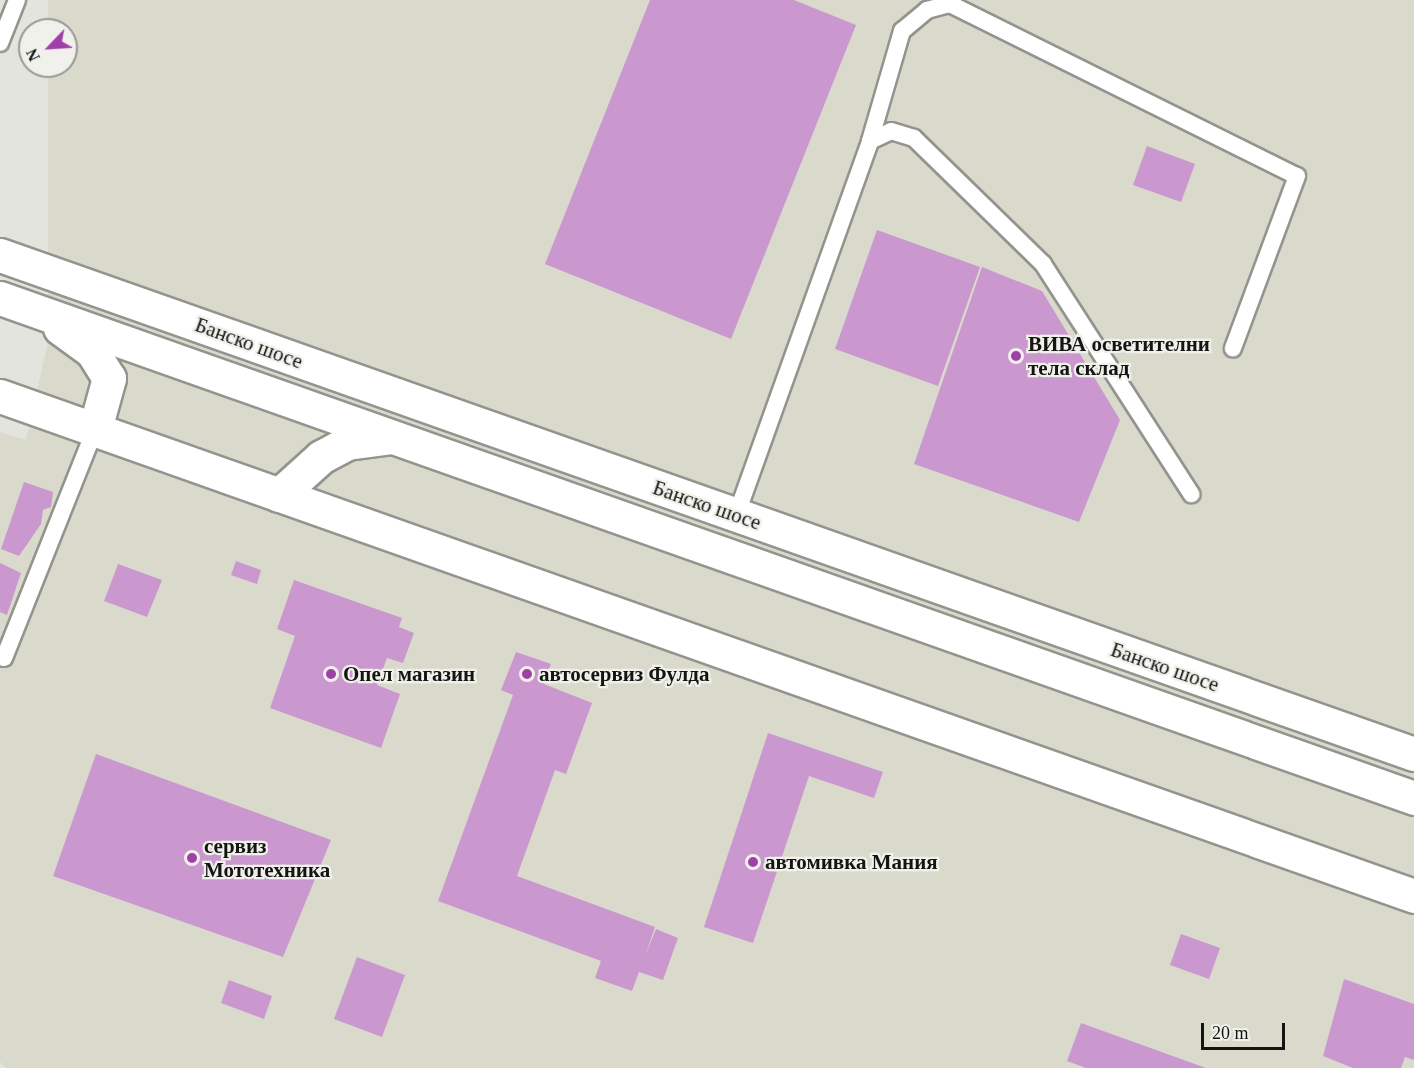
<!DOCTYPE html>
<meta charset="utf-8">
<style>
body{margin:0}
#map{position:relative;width:1414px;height:1068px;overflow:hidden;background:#e4e4de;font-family:Georgia,serif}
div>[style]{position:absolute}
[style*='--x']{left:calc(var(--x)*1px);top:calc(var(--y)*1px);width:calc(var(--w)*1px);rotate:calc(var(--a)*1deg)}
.built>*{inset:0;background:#d9dacc}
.building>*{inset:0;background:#cb97cf}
.roads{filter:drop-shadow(2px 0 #94948f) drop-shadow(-2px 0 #94948f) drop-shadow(0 2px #94948f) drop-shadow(0 -2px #94948f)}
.lane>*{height:16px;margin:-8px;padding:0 8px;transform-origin:8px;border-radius:8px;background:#fff}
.street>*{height:33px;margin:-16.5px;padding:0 16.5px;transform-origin:16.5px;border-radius:16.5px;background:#fff}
.secondary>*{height:33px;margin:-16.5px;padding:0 16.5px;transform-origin:16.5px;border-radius:16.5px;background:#fff}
.dots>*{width:16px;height:16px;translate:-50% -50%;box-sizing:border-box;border:3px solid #f1f1eb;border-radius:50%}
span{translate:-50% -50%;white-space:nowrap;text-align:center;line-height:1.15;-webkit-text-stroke:4.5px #f1f1eb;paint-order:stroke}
.street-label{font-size:21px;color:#141412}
.poi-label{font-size:21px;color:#141412;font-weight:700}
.left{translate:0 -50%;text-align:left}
.north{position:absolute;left:18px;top:18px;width:60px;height:60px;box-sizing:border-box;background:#f1f1eb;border:2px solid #999994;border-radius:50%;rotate:245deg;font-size:16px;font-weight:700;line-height:24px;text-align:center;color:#141412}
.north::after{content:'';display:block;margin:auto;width:21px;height:27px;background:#9f40a8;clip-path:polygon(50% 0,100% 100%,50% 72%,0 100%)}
.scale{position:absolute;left:1201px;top:1023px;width:84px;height:27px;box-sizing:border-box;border:3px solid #141412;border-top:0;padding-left:8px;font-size:18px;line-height:21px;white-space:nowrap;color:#141412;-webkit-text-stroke:4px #f1f1eb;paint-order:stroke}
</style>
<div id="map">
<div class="built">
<div style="clip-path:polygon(48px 0,1414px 0,1414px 1068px,6px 1068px,0 1062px,0 432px,26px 440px,48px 342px,48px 66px,66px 66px,66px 30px,48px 30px)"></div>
</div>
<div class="building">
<div style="clip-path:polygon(650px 0,794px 0,856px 25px,731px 339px,545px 264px)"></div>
<div style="clip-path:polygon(1147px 146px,1195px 164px,1181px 202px,1133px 185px)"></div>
<div style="clip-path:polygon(877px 230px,980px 267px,938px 386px,835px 349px)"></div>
<div style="clip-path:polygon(982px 267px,1042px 291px,1120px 420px,1079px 522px,914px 464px)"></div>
<div style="clip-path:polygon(24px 482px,53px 492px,51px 507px,43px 510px,41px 524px,19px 556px,1px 549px)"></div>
<div style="clip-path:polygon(236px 561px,261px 570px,257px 584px,231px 575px)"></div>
<div style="clip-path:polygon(0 563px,21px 573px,7px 615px,0 612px)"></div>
<div style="clip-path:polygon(118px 564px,162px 580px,147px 617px,104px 601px)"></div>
<div style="clip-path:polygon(294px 580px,402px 618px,399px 627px,414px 633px,403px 663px,387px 658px,377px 685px,400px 694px,381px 748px,270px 708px,295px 636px,277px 629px)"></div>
<div style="clip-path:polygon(516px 652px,551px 664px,544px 684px,592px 703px,566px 774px,555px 770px,517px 876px,655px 927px,645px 956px,656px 929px,678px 938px,663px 980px,639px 972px,632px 991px,595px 978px,601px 961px,438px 901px,513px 695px,501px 690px)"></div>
<div style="clip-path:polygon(768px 733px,883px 772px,874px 798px,809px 776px,753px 943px,704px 927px)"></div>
<div style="clip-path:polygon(96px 754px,331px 840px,283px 957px,53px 876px)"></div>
<div style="clip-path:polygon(1181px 934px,1220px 948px,1209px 979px,1170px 965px)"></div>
<div style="clip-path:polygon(357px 957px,405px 975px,382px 1037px,334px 1019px)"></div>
<div style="clip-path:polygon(1344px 979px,1414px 1004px,1414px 1060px,1405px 1057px,1401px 1068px,1353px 1068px,1323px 1056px)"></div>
<div style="clip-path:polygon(229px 980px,272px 996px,264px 1019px,221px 1003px)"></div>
<div style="clip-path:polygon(1081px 1023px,1206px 1068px,1086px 1068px,1067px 1061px)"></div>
</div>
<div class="roads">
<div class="lane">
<div style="--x:0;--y:43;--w:46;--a:-68.4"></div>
<div style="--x:870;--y:141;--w:115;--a:-73.8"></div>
<div style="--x:902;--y:31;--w:33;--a:-40"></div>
<div style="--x:927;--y:10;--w:24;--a:-15"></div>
<div style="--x:950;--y:4;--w:387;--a:26.4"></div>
<div style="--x:1297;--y:176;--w:184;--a:110.4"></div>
<div style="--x:736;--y:516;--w:398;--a:-70.3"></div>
<div style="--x:870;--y:141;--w:23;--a:-25"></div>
<div style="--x:891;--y:131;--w:24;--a:17"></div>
<div style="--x:914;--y:138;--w:180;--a:44.3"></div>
<div style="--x:1043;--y:264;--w:274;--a:57.2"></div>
<div style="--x:4;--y:658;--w:246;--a:-68.3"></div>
</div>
<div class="street">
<div style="--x:0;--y:396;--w:1500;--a:19.47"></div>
</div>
<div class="secondary">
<div style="--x:0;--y:255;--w:1499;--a:19.44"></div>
<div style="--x:0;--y:298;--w:1500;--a:19.47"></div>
<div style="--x:60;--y:328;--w:39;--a:36"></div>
<div style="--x:92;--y:351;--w:32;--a:58"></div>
<div style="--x:109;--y:378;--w:53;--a:105.4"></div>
<div style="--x:279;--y:495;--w:57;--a:-42.1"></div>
<div style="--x:321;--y:457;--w:30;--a:-28"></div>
<div style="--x:347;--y:443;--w:44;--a:-7.8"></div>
</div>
</div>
<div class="dots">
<div style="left:1016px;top:356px;background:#9f40a8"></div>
<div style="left:331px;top:674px;background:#9f40a8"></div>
<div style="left:527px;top:674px;background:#9f40a8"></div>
<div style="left:192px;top:858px;background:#9f40a8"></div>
<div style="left:753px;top:862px;background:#9f40a8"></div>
</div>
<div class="street-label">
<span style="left:249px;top:343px;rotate:20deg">Банско шосе</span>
<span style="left:707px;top:505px;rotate:19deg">Банско шосе</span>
<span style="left:1165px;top:667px;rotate:19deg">Банско шосе</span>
</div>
<div class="poi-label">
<span class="left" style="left:1028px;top:356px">ВИВА осветителни<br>тела склад</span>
<span class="left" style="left:343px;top:674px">Опел магазин</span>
<span class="left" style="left:539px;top:674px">автосервиз Фулда</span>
<span class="left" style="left:204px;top:858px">сервиз<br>Мототехника</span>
<span class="left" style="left:765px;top:862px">автомивка Мания</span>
</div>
<div class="north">N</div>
<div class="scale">20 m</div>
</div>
